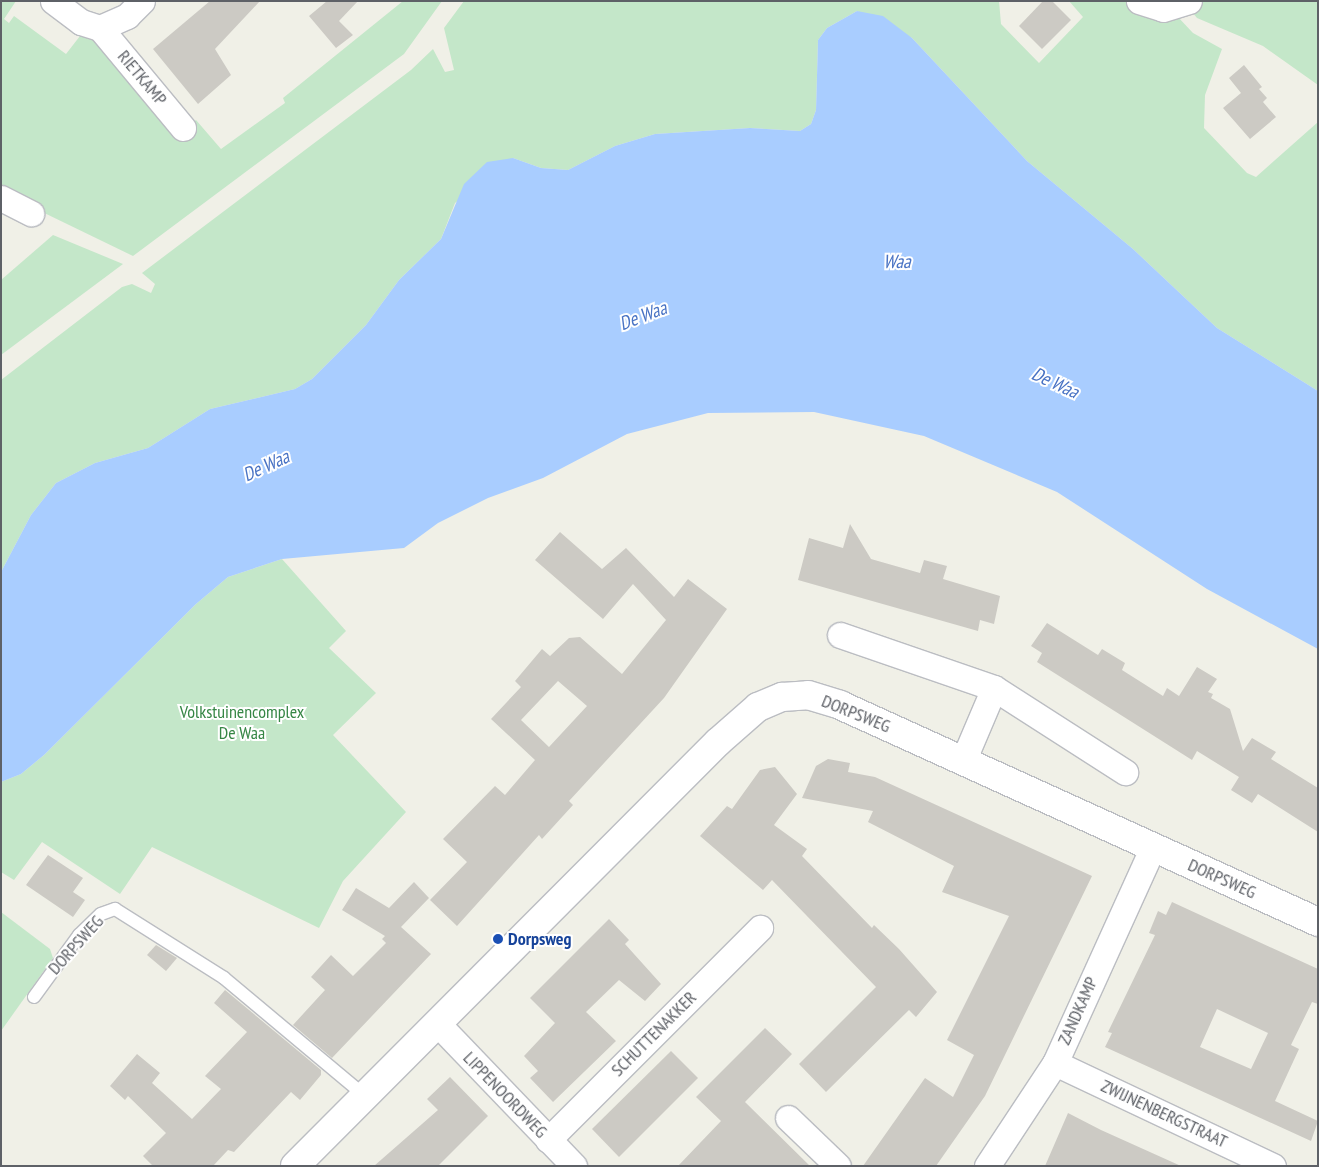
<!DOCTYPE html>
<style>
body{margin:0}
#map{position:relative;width:1319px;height:1167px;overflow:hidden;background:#f0f0e7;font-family:"PT Sans Narrow",sans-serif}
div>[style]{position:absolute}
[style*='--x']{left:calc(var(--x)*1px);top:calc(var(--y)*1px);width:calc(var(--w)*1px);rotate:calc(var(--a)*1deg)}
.green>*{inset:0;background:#c4e7c9}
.water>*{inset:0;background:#a9cdff}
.building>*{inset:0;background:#cccac4}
.roads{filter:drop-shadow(1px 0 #bbbdc2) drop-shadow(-1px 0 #bbbdc2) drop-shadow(0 1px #bbbdc2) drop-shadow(0 -1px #bbbdc2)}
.service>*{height:12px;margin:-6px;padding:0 6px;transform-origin:6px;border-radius:6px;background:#fff}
.minor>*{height:25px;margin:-12.5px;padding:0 12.5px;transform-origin:12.5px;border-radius:12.5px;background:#fff}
.tertiary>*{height:28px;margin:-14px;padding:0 14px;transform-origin:14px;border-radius:14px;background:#fff}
.dots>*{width:14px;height:14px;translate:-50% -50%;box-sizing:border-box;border:2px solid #fff;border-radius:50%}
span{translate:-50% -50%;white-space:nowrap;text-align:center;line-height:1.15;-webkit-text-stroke:4px #fff;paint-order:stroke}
.street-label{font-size:18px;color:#5e6167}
.park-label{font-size:18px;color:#368645}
.transit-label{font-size:18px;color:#164399;font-weight:700}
.left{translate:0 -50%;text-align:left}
.water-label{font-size:19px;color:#4973c4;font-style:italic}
.frame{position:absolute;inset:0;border:2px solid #5e6167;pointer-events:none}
</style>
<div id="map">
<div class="green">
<div style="clip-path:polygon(1px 1px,16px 1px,4px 19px,9px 23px,14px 16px,66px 54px,80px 36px,95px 41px,179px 134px,196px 120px,221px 149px,285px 103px,283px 98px,403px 1px,442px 1px,404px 54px,133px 256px,1px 192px)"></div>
<div style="clip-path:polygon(464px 1px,999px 1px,1001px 24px,1039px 63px,1083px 17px,1069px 1px,1126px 1px,1177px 16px,1193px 33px,1222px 49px,1205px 95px,1204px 128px,1247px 173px,1256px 177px,1318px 122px,1318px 391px,1217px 328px,1133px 249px,1027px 161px,912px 38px,857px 11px,827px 28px,818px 40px,816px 110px,811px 124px,800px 131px,750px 128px,655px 134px,615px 146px,568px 170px,541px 168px,513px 158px,455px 203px,441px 239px,399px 280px,366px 325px,312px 379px,295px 389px,210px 409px,148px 448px,95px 463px,56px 483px,31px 515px,1px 572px,1px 380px,122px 287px,132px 284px,151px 293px,155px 284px,142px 273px,411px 70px,433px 49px,445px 72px,454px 70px,444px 28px)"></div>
<div style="clip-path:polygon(1201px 1px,1318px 1px,1318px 85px,1263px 46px,1197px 18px,1192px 12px)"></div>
<div style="clip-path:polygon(53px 235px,123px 264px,1px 355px,1px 280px)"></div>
<div style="clip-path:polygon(282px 559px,346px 631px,329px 648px,376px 693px,333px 735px,406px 812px,343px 881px,319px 928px,152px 847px,120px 894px,42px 842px,14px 880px,1px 872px,1px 782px,21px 774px,44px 755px,196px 604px,228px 577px)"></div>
<div style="clip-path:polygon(1px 912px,50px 949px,53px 958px,1px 1031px)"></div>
</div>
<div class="water">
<div style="clip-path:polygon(857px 11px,883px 16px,912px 38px,1027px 161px,1133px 249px,1217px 328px,1318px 391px,1318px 649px,1207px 589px,1057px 492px,924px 436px,814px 412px,708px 413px,627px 434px,543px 478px,488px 498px,438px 523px,404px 548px,282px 559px,228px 577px,196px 604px,44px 755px,21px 774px,1px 782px,1px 572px,31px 515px,56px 483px,95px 463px,148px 448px,210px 409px,295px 389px,312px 379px,366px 325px,399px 280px,441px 239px,464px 184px,487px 162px,513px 158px,541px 168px,568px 170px,615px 146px,655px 134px,750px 128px,800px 131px,811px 124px,816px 110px,818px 40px,827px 28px)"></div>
</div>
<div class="building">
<div style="clip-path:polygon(210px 1px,260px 1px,215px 49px,231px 75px,198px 104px,153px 49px)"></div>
<div style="clip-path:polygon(327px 1px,358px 1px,339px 21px,353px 35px,336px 48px,309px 16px)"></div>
<div style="clip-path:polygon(1043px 1px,1052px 1px,1071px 20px,1042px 49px,1019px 26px)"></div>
<div style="clip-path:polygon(1244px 65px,1262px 87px,1259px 89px,1267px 98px,1263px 102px,1276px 117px,1250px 139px,1223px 108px,1241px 93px,1229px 78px)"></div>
<div style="clip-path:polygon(850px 524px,871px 559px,920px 573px,924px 560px,947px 566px,943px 579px,1000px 596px,994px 624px,980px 620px,978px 631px,798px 580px,809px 538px,843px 548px)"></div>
<div style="clip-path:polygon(evenodd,560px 532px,602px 569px,626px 548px,674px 597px,688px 579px,727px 609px,664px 698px,569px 801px,573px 805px,542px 839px,539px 835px,457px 926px,430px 900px,467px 862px,443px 839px,495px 786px,505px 795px,535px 760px,491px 719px,521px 687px,515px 681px,542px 649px,550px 656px,569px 638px,580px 637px,622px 674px,666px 620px,633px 584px,603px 619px,535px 560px,560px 532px,558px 681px,587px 706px,549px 747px,521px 720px,558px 681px)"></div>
<div style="clip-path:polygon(1047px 623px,1098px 655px,1102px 649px,1125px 663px,1122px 670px,1163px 696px,1167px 688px,1179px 696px,1197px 667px,1217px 679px,1208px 692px,1213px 694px,1211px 698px,1230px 709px,1243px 751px,1252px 738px,1276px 752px,1271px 759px,1318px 788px,1318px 832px,1258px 794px,1252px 803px,1231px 790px,1239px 777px,1197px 751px,1192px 760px,1037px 662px,1042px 653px,1031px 646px)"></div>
<div style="clip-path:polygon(828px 759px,850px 763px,848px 772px,875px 777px,1092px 876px,985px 1096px,936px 1166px,863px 1166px,925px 1078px,953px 1097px,974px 1055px,947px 1040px,1009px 916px,942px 892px,954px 866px,868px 822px,873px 811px,802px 798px,816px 766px)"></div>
<div style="clip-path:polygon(775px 767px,797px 794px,774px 825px,807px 849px,802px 856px,872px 928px,874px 925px,899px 949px,937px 992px,916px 1017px,909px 1010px,826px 1092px,799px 1064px,876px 987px,772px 880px,763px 890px,700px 836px,727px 806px,732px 809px,760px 770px)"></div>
<div style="clip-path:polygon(48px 855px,83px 878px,73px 892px,85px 900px,73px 917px,26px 885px)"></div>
<div style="clip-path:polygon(414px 882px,429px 898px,401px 927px,431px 954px,332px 1058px,293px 1025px,325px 990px,311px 977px,331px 955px,353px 976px,386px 943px,382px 939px,385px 936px,342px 910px,356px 888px,389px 908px)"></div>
<div style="clip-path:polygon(evenodd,1172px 902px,1318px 969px,1318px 1004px,1312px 1002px,1291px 1045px,1299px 1049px,1275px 1101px,1318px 1121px,1311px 1141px,1105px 1047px,1112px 1033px,1108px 1032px,1155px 935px,1149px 933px,1158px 911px,1166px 915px,1172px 902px,1217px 1009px,1268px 1033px,1251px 1069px,1200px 1047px,1217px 1009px)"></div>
<div style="clip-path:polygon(609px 919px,629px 940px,625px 944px,661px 984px,645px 1001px,619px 980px,586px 1012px,616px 1041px,553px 1102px,530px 1078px,538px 1071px,524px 1056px,555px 1023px,530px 998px)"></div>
<div style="clip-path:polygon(156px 945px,177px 958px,166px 971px,147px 955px)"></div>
<div style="clip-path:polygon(225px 990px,321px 1070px,321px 1075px,300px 1100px,291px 1092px,234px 1152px,228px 1150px,213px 1166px,153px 1166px,143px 1156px,166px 1133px,128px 1096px,125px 1100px,110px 1086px,137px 1054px,160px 1073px,152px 1083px,192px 1119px,221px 1089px,205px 1076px,247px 1032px,214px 1003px)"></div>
<div style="clip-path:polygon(765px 1028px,792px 1054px,745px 1102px,810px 1166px,678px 1166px,721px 1121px,696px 1097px)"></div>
<div style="clip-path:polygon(671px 1051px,698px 1078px,619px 1157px,592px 1129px)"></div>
<div style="clip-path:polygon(450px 1077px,488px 1116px,438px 1166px,374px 1166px,438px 1110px,427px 1099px)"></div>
<div style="clip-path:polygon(1068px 1113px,1101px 1130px,1181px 1166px,1045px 1166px)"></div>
</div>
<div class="roads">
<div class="service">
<div style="--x:34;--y:997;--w:77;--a:-54"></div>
<div style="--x:79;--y:935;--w:30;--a:-44"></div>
<div style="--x:101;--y:914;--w:15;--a:-20"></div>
<div style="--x:115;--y:909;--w:129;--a:32.3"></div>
<div style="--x:224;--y:978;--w:184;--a:39.9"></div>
</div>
<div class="minor">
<div style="--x:53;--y:1;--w:35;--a:37"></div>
<div style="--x:81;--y:22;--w:20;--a:18"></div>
<div style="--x:100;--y:28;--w:30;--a:-24"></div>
<div style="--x:127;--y:16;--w:21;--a:-45"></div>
<div style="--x:1139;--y:1;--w:25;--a:18"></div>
<div style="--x:1163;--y:9;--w:27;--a:-17"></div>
<div style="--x:100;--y:28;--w:130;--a:50.3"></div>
<div style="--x:1;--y:198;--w:34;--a:27"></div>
<div style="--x:840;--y:635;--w:163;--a:19"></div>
<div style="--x:994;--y:688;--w:156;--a:32.7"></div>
<div style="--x:963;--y:761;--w:79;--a:-67"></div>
<div style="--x:437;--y:1023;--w:198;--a:46.2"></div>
<div style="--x:1055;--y:1063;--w:241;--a:25.3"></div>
<div style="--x:788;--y:1118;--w:69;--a:43.8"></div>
<div style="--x:548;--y:1140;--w:300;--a:-45"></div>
<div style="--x:987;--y:1166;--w:123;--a:-56.6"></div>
<div style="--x:1055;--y:1063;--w:237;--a:-65.6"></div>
</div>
<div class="tertiary">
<div style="--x:295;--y:1166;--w:599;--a:-45.07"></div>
<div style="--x:718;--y:742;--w:53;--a:-41.2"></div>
<div style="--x:758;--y:707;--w:26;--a:-23"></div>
<div style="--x:782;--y:697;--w:26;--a:-4"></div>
<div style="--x:808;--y:695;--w:34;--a:17"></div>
<div style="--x:840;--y:705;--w:525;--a:24.42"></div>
</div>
</div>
<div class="dots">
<div style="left:498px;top:939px;background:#1a4fb4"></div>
</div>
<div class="street-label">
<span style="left:142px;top:78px;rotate:50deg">RIETKAMP</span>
<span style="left:856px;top:714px;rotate:22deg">DORPSWEG</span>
<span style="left:1222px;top:879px;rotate:24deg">DORPSWEG</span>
<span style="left:76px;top:945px;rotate:-48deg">DORPSWEG</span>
<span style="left:1078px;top:1011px;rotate:-66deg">ZANDKAMP</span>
<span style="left:654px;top:1034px;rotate:-45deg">SCHUTTENAKKER</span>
<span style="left:505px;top:1095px;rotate:46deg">LIPPENOORDWEG</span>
<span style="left:1164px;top:1114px;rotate:25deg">ZWIJNENBERGSTRAAT</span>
</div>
<div class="park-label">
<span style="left:242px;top:723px">Volkstuinencomplex<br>De Waa</span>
</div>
<div class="transit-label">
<span class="left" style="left:508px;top:939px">Dorpsweg</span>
</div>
<div class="water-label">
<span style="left:897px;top:262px">Waa</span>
<span style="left:643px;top:316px;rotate:-21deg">De Waa</span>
<span style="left:1055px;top:383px;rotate:25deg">De Waa</span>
<span style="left:266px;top:466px;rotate:-25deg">De Waa</span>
</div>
<div class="frame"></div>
</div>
